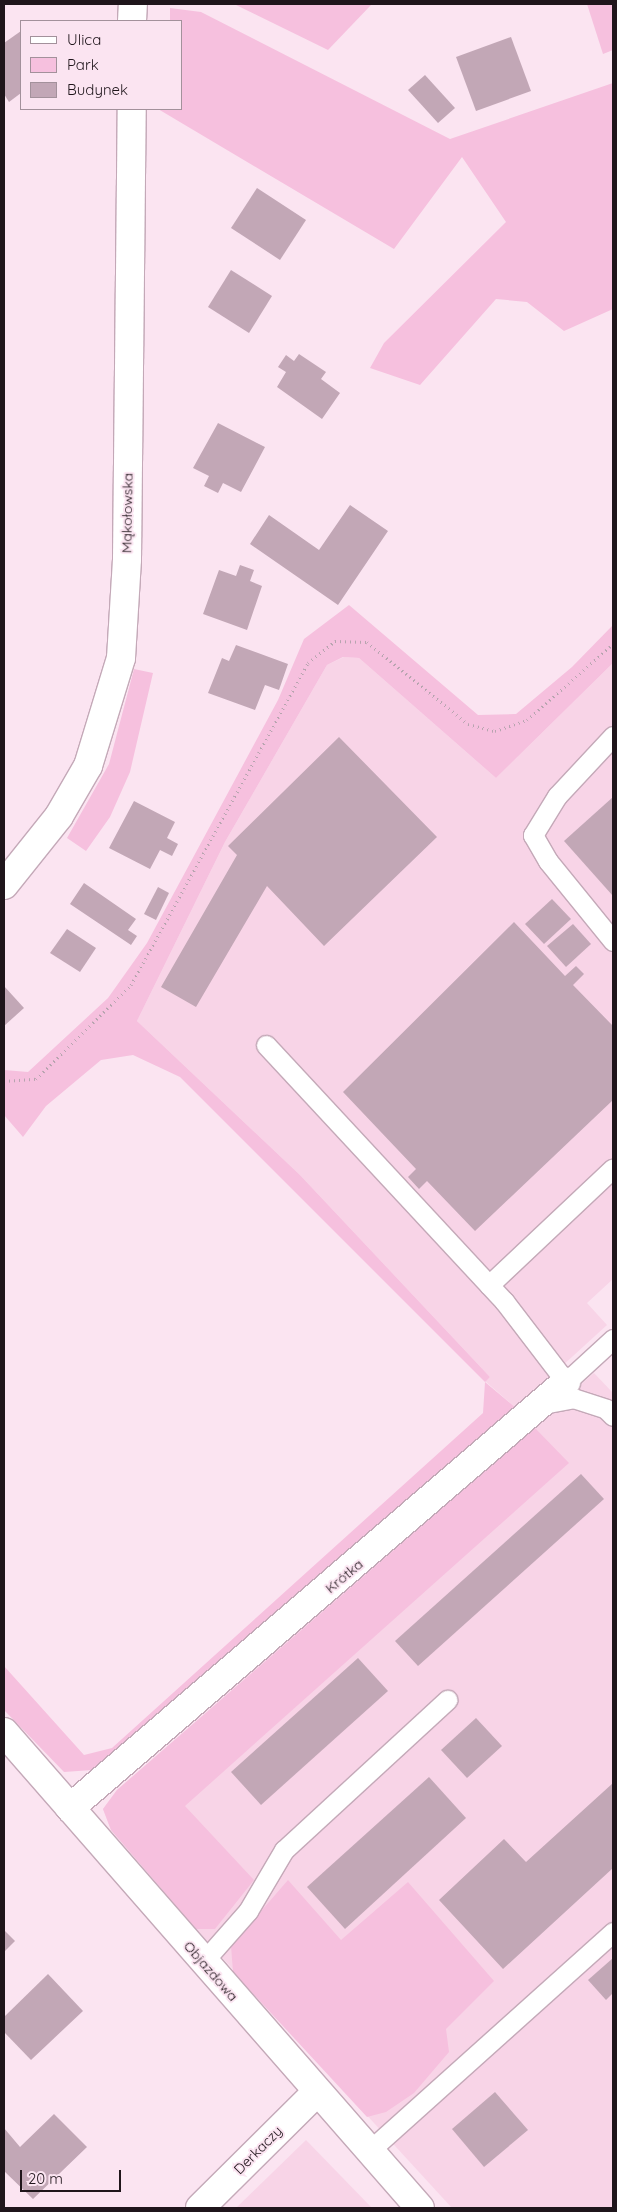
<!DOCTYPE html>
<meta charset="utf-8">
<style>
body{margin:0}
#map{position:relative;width:617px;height:2212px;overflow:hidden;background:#fbe4f1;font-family:Quicksand,sans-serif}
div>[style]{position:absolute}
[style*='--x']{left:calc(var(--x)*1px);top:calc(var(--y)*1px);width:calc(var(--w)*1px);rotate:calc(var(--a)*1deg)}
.built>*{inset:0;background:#f8d4e7}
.green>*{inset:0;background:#f6c0de}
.building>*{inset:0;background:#c2a7b6}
.path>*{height:3px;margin-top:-1.5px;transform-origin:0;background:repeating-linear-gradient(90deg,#b7a4af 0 1px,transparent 0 5px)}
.roads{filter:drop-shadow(1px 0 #c4a9b8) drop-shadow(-1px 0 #c4a9b8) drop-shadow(0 1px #c4a9b8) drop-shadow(0 -1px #c4a9b8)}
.lane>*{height:19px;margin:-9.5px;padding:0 9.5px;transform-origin:9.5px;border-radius:9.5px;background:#fff}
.street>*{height:28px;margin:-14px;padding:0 14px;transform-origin:14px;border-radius:14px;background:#fff}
.secondary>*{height:28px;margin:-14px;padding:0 14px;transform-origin:14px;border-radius:14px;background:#fff}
span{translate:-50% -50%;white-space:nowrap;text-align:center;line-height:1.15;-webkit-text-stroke:4px #fbe4f1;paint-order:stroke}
.street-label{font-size:14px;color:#1f151b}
.frame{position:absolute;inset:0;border:5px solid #1f151b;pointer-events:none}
.legend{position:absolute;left:20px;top:20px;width:162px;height:90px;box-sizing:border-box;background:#fbe4f1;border:1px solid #a3919b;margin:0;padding:6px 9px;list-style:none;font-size:15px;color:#1f151b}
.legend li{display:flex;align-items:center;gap:10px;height:25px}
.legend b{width:25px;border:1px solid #a3919b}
.scale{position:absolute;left:20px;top:2170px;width:101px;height:22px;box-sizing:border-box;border:2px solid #1f151b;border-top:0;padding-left:6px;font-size:15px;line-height:18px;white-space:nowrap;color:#1f151b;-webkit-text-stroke:4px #fbe4f1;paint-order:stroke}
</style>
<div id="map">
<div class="built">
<div style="clip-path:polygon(344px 657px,359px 658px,496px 778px,613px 663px,613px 1279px,587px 1303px,607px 1325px,516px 1408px,485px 1381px,490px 1377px,300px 1175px,137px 1021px,225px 842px,327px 665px)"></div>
<div style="clip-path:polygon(594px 1373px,613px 1393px,613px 2208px,452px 2208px,196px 1929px,111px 1830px,103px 1809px,117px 1790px)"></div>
<div style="clip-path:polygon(306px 2140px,372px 2208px,236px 2208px)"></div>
</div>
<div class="green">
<div style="clip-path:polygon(234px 4px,372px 4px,328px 50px)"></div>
<div style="clip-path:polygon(587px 4px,613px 4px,613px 50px,603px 54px)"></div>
<div style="clip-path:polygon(170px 8px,201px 12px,450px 139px,613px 83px,613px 309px,564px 331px,527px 302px,496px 299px,420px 385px,370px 368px,384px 343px,506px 222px,462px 157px,394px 249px,158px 109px,181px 109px,181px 21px,170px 21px)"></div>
<div style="clip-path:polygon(349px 605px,478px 715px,516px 714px,572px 667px,613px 625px,613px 663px,496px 778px,359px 658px,343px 657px,327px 665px,225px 842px,137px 1021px,300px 1175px,490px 1377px,485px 1382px,516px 1408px,127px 1751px,92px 1770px,64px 1772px,4px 1710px,4px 1666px,84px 1755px,112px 1748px,483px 1413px,485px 1382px,180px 1077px,133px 1055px,101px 1060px,46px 1106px,23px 1137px,4px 1115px,4px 1070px,28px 1072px,108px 998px,147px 943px,278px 700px,304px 639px)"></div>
<div style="clip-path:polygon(134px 669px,153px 673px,130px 772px,110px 817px,86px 851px,67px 838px,109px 764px)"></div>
<div style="clip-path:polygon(535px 1428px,569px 1463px,185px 1806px,254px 1880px,215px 1929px,196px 1929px,111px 1830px,103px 1809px,117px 1790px)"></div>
<div style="clip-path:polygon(288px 1880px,341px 1940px,408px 1882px,494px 1981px,446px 2029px,449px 2052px,414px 2093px,386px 2112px,367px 2117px,233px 1972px,231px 1946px)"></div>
</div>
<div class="building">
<div style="clip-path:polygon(21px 31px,21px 93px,9px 102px,4px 94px,4px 43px)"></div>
<div style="clip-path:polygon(511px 37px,531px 91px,476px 111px,456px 57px)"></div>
<div style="clip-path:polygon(425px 75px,455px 108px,438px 123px,408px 90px)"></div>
<div style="clip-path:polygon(257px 188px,306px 220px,280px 260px,231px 228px)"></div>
<div style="clip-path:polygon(231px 270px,272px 296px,249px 333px,208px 307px)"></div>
<div style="clip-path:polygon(299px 354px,326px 372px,321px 379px,340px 393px,322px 419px,277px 387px,286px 372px,278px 367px,286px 355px,294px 361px)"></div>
<div style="clip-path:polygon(218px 423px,265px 447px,241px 492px,223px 483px,218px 493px,204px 486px,209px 476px,193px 468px)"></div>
<div style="clip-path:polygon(350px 505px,388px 531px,338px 605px,250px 544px,269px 515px,319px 550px)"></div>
<div style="clip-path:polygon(240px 565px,254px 570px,250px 581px,262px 586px,247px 630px,203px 614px,219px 570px,236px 576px)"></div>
<div style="clip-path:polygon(236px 645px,288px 664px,279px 690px,265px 685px,255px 710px,208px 693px,222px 658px,229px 661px)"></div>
<div style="clip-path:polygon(339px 737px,437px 837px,324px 946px,267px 886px,196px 1007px,161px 987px,237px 855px,228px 846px)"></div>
<div style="clip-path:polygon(613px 797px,613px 896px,564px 841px)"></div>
<div style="clip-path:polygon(134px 801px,175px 822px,167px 838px,178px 844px,172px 856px,160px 850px,150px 869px,109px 848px)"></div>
<div style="clip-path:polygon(84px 883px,136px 919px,128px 930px,137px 936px,131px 945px,70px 904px)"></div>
<div style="clip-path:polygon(158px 887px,169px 893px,156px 920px,144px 914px)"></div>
<div style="clip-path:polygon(552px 899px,571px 919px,544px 944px,525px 924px)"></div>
<div style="clip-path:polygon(514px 922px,565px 976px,576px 966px,584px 974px,573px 985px,613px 1026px,613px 1100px,475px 1231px,427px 1181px,419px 1189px,408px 1177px,416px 1169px,343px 1092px)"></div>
<div style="clip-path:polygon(573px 924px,591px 944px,566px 967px,547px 946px)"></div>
<div style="clip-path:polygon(67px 929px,96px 948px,80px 972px,50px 953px)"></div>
<div style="clip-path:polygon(4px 986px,24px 1008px,4px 1026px)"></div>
<div style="clip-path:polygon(581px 1474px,604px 1499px,418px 1666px,395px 1641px)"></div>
<div style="clip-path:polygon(358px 1658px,388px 1691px,261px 1805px,231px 1772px)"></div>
<div style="clip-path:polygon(476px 1718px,502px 1746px,467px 1778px,441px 1750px)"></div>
<div style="clip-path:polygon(429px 1777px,466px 1818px,345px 1929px,307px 1887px)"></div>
<div style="clip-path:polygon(613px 1783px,613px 1868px,503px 1969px,439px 1900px,504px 1839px,526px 1862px)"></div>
<div style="clip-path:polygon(4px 1930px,15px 1941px,4px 1952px)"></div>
<div style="clip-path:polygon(613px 1958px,613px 1993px,606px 2000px,588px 1980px)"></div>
<div style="clip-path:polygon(48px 1974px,83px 2011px,31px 2060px,4px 2032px,4px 2017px)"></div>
<div style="clip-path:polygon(495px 2092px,528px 2130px,484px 2167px,452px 2129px)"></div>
<div style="clip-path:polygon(54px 2114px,87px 2147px,33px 2199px,4px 2171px,4px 2128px,20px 2147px)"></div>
</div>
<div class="path">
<div style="--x:4;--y:1081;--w:32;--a:-4"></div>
<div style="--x:36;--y:1079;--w:134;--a:-44.7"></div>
<div style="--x:131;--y:985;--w:367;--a:-61.2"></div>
<div style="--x:308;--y:663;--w:35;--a:-39"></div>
<div style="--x:335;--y:641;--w:32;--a:2"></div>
<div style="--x:367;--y:642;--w:130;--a:39.1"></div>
<div style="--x:468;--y:724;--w:28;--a:15"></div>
<div style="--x:495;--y:731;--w:34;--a:-19"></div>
<div style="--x:527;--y:720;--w:115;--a:-41.5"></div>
</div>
<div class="roads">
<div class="lane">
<div style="--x:613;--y:736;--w:82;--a:133"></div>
<div style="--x:557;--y:796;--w:46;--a:121.6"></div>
<div style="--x:533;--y:835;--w:30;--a:60"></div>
<div style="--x:548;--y:861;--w:103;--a:50.9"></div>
<div style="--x:266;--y:1045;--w:350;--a:47.1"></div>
<div style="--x:504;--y:1301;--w:102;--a:52.6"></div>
<div style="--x:566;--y:1382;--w:64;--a:-42.5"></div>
<div style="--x:489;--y:1285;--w:170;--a:-43.3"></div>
<div style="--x:543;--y:1404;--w:31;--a:-11"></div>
<div style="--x:573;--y:1398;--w:35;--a:18"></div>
<div style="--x:606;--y:1409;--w:10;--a:45"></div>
<div style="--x:203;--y:1962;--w:68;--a:-48.6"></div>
<div style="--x:248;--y:1911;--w:71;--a:-59.5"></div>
<div style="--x:284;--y:1850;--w:222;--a:-42.6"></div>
<div style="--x:369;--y:2151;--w:328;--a:-41.9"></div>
</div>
<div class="street">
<div style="--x:4;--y:1732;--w:632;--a:48.85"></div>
<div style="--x:70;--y:1808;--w:654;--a:-40.66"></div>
<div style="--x:200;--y:2208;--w:165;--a:-44.8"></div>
</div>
<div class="secondary">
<div style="--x:132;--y:21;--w:17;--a:-87"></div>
<div style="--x:4;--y:885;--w:88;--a:-51.4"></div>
<div style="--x:59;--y:816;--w:58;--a:-59.9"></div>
<div style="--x:88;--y:766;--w:113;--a:-73"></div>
<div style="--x:121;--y:658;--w:99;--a:-86.5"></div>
<div style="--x:127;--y:559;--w:450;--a:-89.4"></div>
</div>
</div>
<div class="street-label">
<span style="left:127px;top:513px;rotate:-89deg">Mąkołowska</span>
<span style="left:344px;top:1576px;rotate:-40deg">Krótka</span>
<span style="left:211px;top:1971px;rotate:49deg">Objazdowa</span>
<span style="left:258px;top:2150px;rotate:-45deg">Derkaczy</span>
</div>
<div class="frame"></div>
<ul class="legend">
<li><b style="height:6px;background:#fff"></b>Ulica</li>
<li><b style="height:14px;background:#f6c0de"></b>Park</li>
<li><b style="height:14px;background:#c2a7b6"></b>Budynek</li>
</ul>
<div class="scale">20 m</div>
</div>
